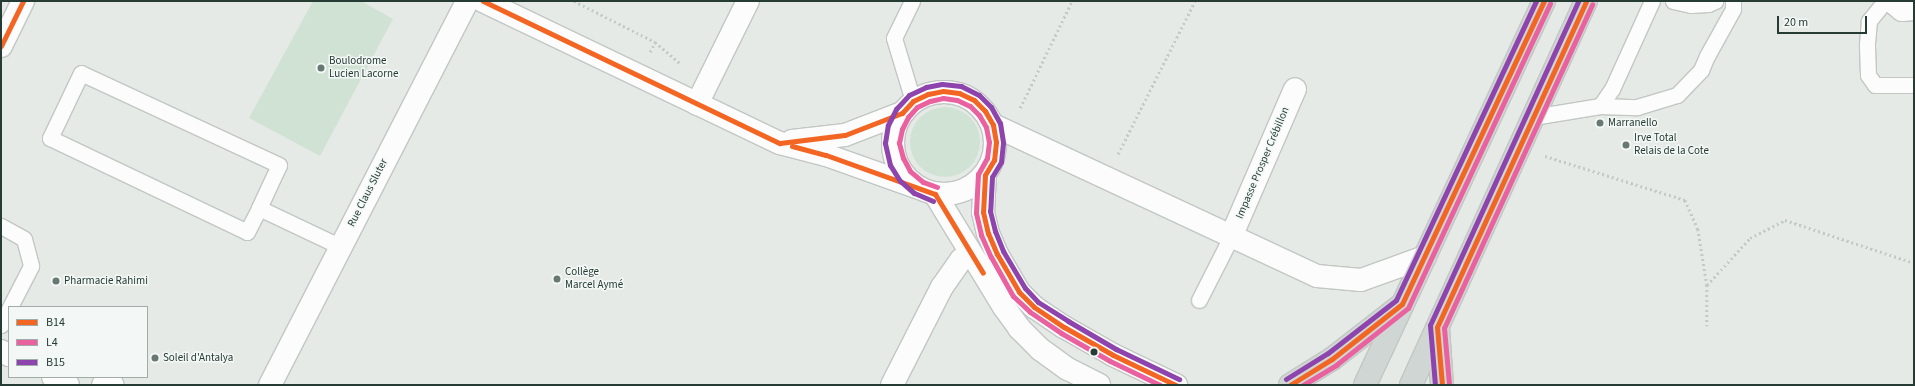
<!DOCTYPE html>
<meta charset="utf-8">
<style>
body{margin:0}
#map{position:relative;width:1915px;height:386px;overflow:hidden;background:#e5eae7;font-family:"Source Sans 3",sans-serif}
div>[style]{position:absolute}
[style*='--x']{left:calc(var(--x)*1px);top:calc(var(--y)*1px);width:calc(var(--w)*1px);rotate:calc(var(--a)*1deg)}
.green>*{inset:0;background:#d0e2d4}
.round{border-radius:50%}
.path>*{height:2.5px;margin-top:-1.25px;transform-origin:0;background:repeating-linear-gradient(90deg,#c2cac5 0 2px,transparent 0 5px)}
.roads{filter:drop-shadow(1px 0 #c2c7c4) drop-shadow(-1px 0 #c2c7c4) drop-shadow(0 1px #c2c7c4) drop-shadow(0 -1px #c2c7c4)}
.lane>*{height:15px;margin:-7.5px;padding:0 7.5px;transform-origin:7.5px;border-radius:7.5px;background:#fbfcfb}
.street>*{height:22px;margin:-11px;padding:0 11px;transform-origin:11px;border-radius:11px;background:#fbfcfb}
.street>.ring{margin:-11px;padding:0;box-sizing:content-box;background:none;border:22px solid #fbfcfb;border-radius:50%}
.primary>*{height:22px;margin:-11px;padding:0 11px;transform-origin:11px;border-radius:11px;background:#cfd6d3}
.bus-1>*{height:5px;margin:-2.5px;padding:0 2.5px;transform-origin:2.5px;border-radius:2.5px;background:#f26522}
.bus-2>*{height:5px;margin:-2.5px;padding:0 2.5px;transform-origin:2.5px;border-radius:2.5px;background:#ea619f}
.bus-3>*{height:5px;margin:-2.5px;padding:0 2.5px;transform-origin:2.5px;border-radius:2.5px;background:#8e44ad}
.dots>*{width:11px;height:11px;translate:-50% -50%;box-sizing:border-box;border:2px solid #f3f8f6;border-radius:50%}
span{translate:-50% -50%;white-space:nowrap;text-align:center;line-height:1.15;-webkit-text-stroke:3px #f3f8f6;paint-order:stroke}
.poi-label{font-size:11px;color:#253b34}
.left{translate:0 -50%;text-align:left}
.street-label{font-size:11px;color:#253b34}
.frame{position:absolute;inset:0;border:2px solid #253b34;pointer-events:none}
.legend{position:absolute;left:8px;top:306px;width:140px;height:72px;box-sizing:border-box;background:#f3f8f6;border:1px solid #a1aca8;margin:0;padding:5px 7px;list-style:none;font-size:12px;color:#253b34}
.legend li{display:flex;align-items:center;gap:8px;height:20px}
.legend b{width:20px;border:1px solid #a1aca8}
.scale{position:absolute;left:1777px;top:16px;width:90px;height:18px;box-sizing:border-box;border:2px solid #253b34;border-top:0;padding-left:5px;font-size:12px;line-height:14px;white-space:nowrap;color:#253b34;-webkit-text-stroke:3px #f3f8f6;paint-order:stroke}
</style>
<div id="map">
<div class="green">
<div style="clip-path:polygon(313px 1px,361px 1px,393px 19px,320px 156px,249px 118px)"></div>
<div class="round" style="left:910px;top:107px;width:70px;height:70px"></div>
</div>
<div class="path">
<div style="--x:574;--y:1;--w:91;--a:26.8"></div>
<div style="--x:655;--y:42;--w:34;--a:40"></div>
<div style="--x:650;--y:52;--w:11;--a:-63"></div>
<div style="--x:1020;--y:108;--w:119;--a:-64.1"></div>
<div style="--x:1118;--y:154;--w:171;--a:-63.3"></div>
<div style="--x:1545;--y:156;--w:147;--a:17.4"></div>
<div style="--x:1685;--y:200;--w:32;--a:66"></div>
<div style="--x:1698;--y:229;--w:57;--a:80.9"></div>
<div style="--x:1707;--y:285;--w:41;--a:90"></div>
<div style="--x:1707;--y:285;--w:64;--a:-47.5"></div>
<div style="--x:1750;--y:238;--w:39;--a:-27"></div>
<div style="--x:1785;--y:220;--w:136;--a:18.4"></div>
</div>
<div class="roads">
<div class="lane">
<div style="--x:912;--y:1;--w:41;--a:115.9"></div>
<div style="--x:894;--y:38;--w:66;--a:73.2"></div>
<div style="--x:1673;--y:1;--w:18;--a:13"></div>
<div style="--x:1691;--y:5;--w:17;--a:-3"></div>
<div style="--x:1708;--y:4;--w:8;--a:-23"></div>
<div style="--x:1885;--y:1;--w:26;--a:129"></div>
<div style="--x:1869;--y:21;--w:25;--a:95"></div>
<div style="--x:1867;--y:46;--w:29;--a:88"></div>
<div style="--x:1868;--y:75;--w:12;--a:55"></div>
<div style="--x:1875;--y:85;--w:39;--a:0"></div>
<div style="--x:1600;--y:106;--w:37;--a:2"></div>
<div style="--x:1637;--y:107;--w:42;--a:-16.7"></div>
<div style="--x:1677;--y:95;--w:35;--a:-46"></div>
<div style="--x:1701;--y:70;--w:15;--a:-67"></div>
<div style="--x:1707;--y:56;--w:54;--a:-61"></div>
<div style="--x:1733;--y:9;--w:8;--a:-90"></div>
<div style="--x:1533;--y:117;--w:68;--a:-9.3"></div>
<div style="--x:1600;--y:106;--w:21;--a:-55"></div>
<div style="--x:1612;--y:89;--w:97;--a:-65.6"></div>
<div style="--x:259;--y:208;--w:47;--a:-65.1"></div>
<div style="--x:279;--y:165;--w:218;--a:-155.1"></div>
<div style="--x:81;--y:73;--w:72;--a:115.5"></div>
<div style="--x:50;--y:138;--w:218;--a:25.5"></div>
<div style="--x:247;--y:232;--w:27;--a:-63"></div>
<div style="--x:259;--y:208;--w:91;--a:25.4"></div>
<div style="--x:1;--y:226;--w:26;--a:29"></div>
<div style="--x:24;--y:239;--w:28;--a:75"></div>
<div style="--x:31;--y:266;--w:46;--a:117.1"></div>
<div style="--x:1199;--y:300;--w:71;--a:-63.1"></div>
<div style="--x:1;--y:325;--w:18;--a:-63"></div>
</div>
<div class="street">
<div style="--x:483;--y:1;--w:329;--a:25.6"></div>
<div style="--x:780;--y:143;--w:48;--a:14.6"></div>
<div style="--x:826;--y:155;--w:99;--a:19.5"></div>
<div style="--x:1891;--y:1;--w:14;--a:39"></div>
<div style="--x:1902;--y:10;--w:12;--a:-5"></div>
<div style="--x:1;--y:46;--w:50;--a:-63.9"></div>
<div class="ring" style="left:893px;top:92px;width:80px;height:80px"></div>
<div style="--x:697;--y:104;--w:115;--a:-63.7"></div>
<div style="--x:993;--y:125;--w:357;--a:25"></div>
<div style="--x:1317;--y:276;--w:44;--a:5.2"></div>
<div style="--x:1361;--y:280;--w:68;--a:-19.8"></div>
<div style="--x:792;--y:141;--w:53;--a:-6.5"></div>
<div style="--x:845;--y:135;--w:61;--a:-21.1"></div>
<div style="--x:985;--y:175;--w:37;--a:93"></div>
<div style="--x:983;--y:212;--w:22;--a:77"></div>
<div style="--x:988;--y:233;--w:23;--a:67"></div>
<div style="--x:997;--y:254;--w:44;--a:59.9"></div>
<div style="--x:1019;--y:292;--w:21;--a:45"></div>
<div style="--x:1034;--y:307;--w:36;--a:34"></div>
<div style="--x:1064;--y:327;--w:56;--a:29.7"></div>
<div style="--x:1113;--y:355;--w:70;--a:25.5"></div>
<div style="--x:935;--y:194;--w:132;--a:58.6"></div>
<div style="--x:1004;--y:307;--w:26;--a:54"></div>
<div style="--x:1019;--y:328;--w:30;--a:45"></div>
<div style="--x:1040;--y:349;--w:34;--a:36"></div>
<div style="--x:1068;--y:369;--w:35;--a:27"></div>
<div style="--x:1231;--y:237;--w:161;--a:-66.6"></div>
<div style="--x:1;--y:351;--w:9;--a:27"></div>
<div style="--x:53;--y:377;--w:17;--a:28"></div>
<div style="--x:103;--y:385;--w:6;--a:-18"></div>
<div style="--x:109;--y:383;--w:4;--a:27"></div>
<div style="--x:270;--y:385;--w:432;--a:-62.8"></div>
<div style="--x:892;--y:385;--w:110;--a:-63"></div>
<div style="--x:942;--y:287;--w:33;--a:-55"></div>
<div style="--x:961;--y:260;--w:12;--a:-42"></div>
</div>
<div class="primary">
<div style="--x:1438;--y:328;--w:57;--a:86"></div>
<div style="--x:1290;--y:385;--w:49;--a:-31.8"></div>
<div style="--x:1332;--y:359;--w:86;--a:-37.9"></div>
<div style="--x:1365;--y:385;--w:424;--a:-65"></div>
<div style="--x:1411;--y:385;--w:422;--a:-65.5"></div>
</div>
</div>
<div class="bus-1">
<div style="--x:483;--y:1;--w:329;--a:25.6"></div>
<div style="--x:780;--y:143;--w:65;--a:-7"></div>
<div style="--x:845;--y:135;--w:61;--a:-21.1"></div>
<div style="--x:902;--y:113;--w:16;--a:-47"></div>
<div style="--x:913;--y:101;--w:17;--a:-25"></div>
<div style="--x:928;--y:94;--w:15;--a:-11"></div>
<div style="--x:943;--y:91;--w:16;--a:7"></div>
<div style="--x:959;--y:93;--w:17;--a:25"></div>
<div style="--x:974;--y:100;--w:16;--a:45"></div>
<div style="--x:985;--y:111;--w:16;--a:60"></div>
<div style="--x:993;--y:125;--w:17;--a:80"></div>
<div style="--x:996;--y:142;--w:18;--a:96"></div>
<div style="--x:994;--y:160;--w:17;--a:121"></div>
<div style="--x:985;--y:175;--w:37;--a:93"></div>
<div style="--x:983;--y:212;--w:22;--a:77"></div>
<div style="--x:988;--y:233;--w:23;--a:67"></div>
<div style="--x:997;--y:254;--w:44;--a:59.9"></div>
<div style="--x:1019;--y:292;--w:21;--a:45"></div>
<div style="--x:1034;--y:307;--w:36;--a:34"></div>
<div style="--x:1064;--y:327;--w:56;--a:29.7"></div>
<div style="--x:1113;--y:355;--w:70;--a:25.5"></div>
<div style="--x:1;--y:46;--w:50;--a:-63.9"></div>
<div style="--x:792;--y:146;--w:35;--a:15"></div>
<div style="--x:826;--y:155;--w:116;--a:19.7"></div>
<div style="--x:935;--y:194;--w:92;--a:58.7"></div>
<div style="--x:1290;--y:385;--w:49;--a:-31.8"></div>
<div style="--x:1332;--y:359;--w:89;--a:-38.2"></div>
<div style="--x:1402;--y:304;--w:335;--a:-64.9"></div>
<div style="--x:1442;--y:385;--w:58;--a:-94.9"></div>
<div style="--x:1437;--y:327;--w:358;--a:-65.4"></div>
</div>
<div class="bus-2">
<div style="--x:937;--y:187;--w:15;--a:-160"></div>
<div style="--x:923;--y:182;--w:17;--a:-140"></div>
<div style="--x:910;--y:171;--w:15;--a:-118"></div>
<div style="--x:903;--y:158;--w:16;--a:-105"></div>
<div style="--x:899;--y:143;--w:14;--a:-78"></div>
<div style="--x:902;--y:129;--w:13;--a:-63"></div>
<div style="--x:908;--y:117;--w:13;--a:-48"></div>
<div style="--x:917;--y:107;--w:14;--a:-25"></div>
<div style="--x:930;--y:101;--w:13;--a:-13"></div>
<div style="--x:943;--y:98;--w:14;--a:8"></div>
<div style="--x:957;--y:100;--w:14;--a:25"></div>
<div style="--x:970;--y:106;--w:13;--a:45"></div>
<div style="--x:979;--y:115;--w:14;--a:60"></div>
<div style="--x:986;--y:127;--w:15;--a:79"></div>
<div style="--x:989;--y:142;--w:16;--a:97"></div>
<div style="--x:987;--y:158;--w:18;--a:119"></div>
<div style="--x:978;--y:174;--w:39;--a:93"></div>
<div style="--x:976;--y:213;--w:23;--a:77"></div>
<div style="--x:981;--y:235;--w:24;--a:66"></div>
<div style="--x:991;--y:257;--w:45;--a:60.6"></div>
<div style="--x:1013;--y:296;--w:23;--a:43"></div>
<div style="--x:1030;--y:312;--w:37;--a:34"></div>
<div style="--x:1061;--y:333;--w:56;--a:29.7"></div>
<div style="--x:1110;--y:361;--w:55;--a:25.6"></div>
<div style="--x:1449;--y:384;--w:56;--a:-95.1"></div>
<div style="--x:1444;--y:328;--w:356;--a:-65.4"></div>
<div style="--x:1303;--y:385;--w:39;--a:-31"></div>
<div style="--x:1336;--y:365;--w:92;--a:-38.4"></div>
<div style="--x:1408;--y:308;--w:336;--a:-65"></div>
</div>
<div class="bus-3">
<div style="--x:933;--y:201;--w:21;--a:-157"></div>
<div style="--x:914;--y:193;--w:18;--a:-139"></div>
<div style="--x:900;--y:181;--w:19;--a:-122"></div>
<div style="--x:890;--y:165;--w:23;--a:-103"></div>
<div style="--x:885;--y:143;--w:18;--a:-81"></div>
<div style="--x:888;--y:125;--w:18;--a:-63"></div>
<div style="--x:896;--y:109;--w:19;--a:-47"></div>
<div style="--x:909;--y:95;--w:19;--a:-25"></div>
<div style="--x:926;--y:87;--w:16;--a:-11"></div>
<div style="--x:942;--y:84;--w:19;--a:6"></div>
<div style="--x:961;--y:86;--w:20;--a:27"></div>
<div style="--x:979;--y:95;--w:17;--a:45"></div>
<div style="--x:991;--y:107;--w:18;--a:61"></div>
<div style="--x:1000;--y:123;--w:20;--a:81"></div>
<div style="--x:1003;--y:143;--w:19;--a:96"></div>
<div style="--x:1001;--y:162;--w:17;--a:121"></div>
<div style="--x:992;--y:177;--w:34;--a:93"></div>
<div style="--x:990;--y:211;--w:21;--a:76"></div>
<div style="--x:995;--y:231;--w:22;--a:68"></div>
<div style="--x:1003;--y:251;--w:43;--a:59.3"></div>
<div style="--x:1025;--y:288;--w:19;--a:47"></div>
<div style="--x:1038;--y:302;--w:36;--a:32"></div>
<div style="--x:1068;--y:321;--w:56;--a:30.3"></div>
<div style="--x:1116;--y:349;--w:70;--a:25.5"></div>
<div style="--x:1286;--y:379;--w:49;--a:-31.8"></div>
<div style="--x:1328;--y:353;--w:86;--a:-37.9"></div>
<div style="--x:1396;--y:300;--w:330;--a:-64.9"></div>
<div style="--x:1435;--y:385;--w:60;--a:-94.8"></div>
<div style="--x:1430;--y:325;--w:356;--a:-65.4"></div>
</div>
<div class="dots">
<div style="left:321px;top:68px;background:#687873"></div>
<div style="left:1600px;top:123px;background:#687873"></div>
<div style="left:1626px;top:145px;background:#687873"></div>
<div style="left:557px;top:279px;background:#687873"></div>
<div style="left:56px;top:281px;background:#687873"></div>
<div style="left:1094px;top:352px;background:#253b34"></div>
<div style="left:155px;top:358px;background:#687873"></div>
</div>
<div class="poi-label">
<span class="left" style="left:329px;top:68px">Boulodrome<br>Lucien Lacorne</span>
<span class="left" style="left:1608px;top:123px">Marranello</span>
<span class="left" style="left:1634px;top:145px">Irve Total<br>Relais de la Cote</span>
<span class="left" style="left:565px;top:279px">Collège<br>Marcel Aymé</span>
<span class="left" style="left:64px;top:281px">Pharmacie Rahimi</span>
<span class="left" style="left:163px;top:358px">Soleil d'Antalya</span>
</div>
<div class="street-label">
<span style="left:1263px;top:163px;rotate:-67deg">Impasse Prosper Crébillon</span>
<span style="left:368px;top:193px;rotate:-63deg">Rue Claus Sluter</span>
</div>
<div class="frame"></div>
<ul class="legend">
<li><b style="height:5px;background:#f26522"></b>B14</li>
<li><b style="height:5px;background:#ea619f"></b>L4</li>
<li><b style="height:5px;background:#8e44ad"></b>B15</li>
</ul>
<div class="scale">20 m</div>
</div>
